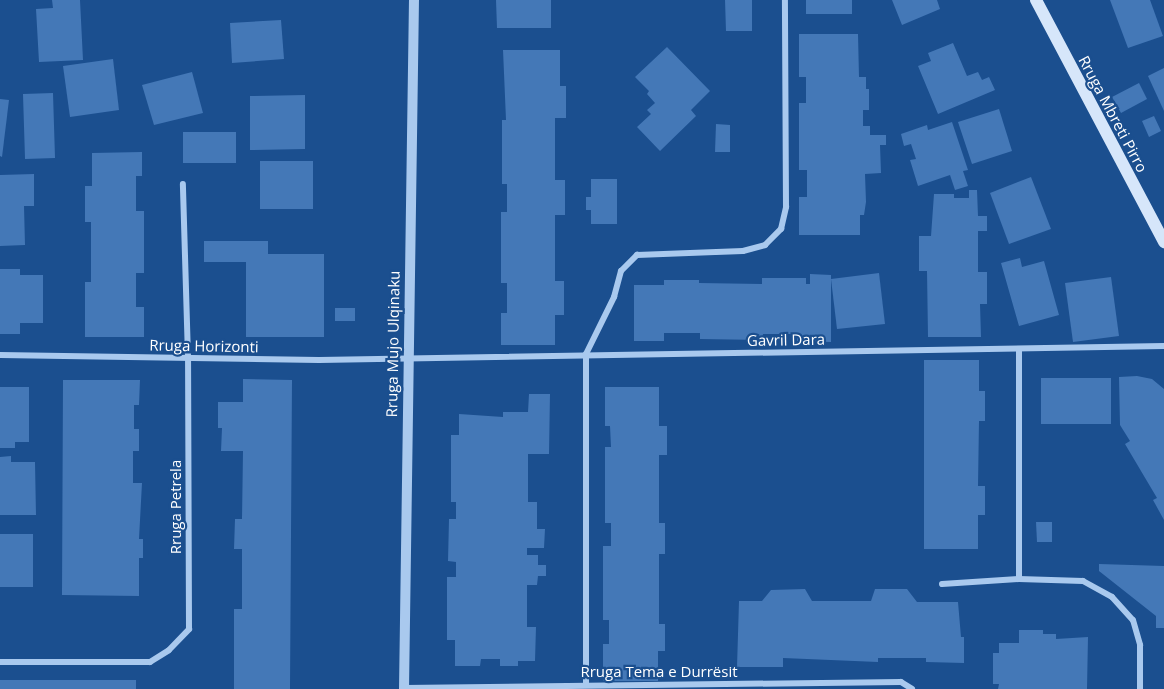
<!DOCTYPE html>
<meta charset="utf-8">
<style>
body{margin:0}
#map{position:relative;width:1164px;height:689px;overflow:hidden;background:#1b4f8f;font-family:"Open Sans",sans-serif}
div>[style]{position:absolute}
[style*='--x']{left:calc(var(--x)*1px);top:calc(var(--y)*1px);width:calc(var(--w)*1px);rotate:calc(var(--a)*1deg)}
.building>*{inset:0;background:#4478b7}
.minor>*{height:6px;margin:-3px;padding:0 3px;transform-origin:3px;border-radius:3px;background:#a9c9ee}
.tertiary>*{height:10px;margin:-5px;padding:0 5px;transform-origin:5px;border-radius:5px;background:#a9c9ee}
.secondary>*{height:12px;margin:-6px;padding:0 6px;transform-origin:6px;border-radius:6px;background:#d6e6fa}
span{translate:-50% -50%;white-space:nowrap;text-align:center;line-height:1.15;-webkit-text-stroke:4.5px #1b4f8f;paint-order:stroke}
.street-label{font-size:15px;color:#fff}
</style>
<div id="map">
<div class="building">
<div style="clip-path:polygon(52px 0,80px 0,83px 60px,39px 62px,36px 9px,53px 8px)"></div>
<div style="clip-path:polygon(496px 0,551px 0,551px 28px,497px 28px)"></div>
<div style="clip-path:polygon(725px 0,752px 0,752px 31px,726px 31px)"></div>
<div style="clip-path:polygon(806px 0,852px 0,852px 14px,806px 14px)"></div>
<div style="clip-path:polygon(892px 0,937px 0,940px 9px,902px 25px)"></div>
<div style="clip-path:polygon(1110px 0,1150px 0,1163px 36px,1128px 48px)"></div>
<div style="clip-path:polygon(281px 20px,284px 59px,232px 63px,230px 23px)"></div>
<div style="clip-path:polygon(799px 34px,858px 34px,859px 77px,866px 77px,866px 89px,869px 89px,869px 110px,863px 110px,863px 126px,870px 126px,870px 135px,886px 135px,886px 145px,880px 145px,881px 173px,865px 174px,866px 202px,864px 215px,860px 215px,860px 235px,799px 235px,799px 197px,807px 197px,807px 170px,799px 170px,799px 103px,806px 103px,806px 77px,799px 77px)"></div>
<div style="clip-path:polygon(953px 43px,967px 76px,978px 72px,982px 80px,989px 77px,995px 90px,938px 114px,918px 66px,931px 61px,928px 53px)"></div>
<div style="clip-path:polygon(667px 47px,710px 91px,691px 110px,696px 116px,660px 151px,637px 127px,651px 114px,647px 110px,655px 103px,647px 94px,649px 91px,635px 77px)"></div>
<div style="clip-path:polygon(503px 50px,560px 50px,560px 86px,566px 86px,566px 118px,555px 118px,555px 180px,565px 180px,565px 215px,555px 215px,555px 281px,564px 281px,564px 315px,555px 315px,555px 345px,501px 345px,501px 313px,507px 313px,507px 283px,501px 283px,501px 212px,507px 212px,507px 184px,502px 184px,502px 120px,506px 120px)"></div>
<div style="clip-path:polygon(113px 59px,119px 110px,70px 117px,63px 66px)"></div>
<div style="clip-path:polygon(1164px 68px,1164px 111px,1148px 76px)"></div>
<div style="clip-path:polygon(192px 72px,203px 113px,154px 125px,142px 85px)"></div>
<div style="clip-path:polygon(1139px 83px,1147px 99px,1121px 113px,1112px 97px)"></div>
<div style="clip-path:polygon(53px 93px,55px 158px,25px 159px,23px 94px)"></div>
<div style="clip-path:polygon(305px 95px,305px 149px,250px 150px,250px 96px)"></div>
<div style="clip-path:polygon(0 99px,9px 100px,2px 157px,0 156px)"></div>
<div style="clip-path:polygon(999px 109px,1012px 151px,972px 164px,958px 122px)"></div>
<div style="clip-path:polygon(1154px 116px,1161px 131px,1149px 137px,1142px 121px)"></div>
<div style="clip-path:polygon(952px 122px,968px 170px,963px 171px,968px 186px,955px 190px,950px 175px,918px 186px,910px 160px,916px 159px,911px 144px,904px 146px,901px 134px,927px 125px,928px 130px)"></div>
<div style="clip-path:polygon(716px 124px,730px 125px,730px 152px,715px 152px)"></div>
<div style="clip-path:polygon(183px 132px,236px 132px,236px 163px,183px 163px)"></div>
<div style="clip-path:polygon(142px 152px,142px 176px,136px 176px,136px 211px,144px 211px,144px 273px,136px 273px,136px 307px,144px 307px,144px 337px,85px 337px,85px 282px,91px 282px,91px 222px,85px 222px,85px 186px,92px 186px,92px 153px)"></div>
<div style="clip-path:polygon(260px 161px,313px 161px,313px 209px,260px 209px)"></div>
<div style="clip-path:polygon(34px 174px,34px 206px,24px 206px,25px 245px,0 246px,0 175px)"></div>
<div style="clip-path:polygon(1031px 177px,1051px 229px,1009px 244px,990px 193px)"></div>
<div style="clip-path:polygon(591px 179px,617px 179px,617px 224px,591px 224px,591px 210px,586px 210px,586px 197px,591px 197px)"></div>
<div style="clip-path:polygon(969px 190px,977px 190px,978px 216px,987px 216px,987px 231px,978px 231px,978px 272px,987px 272px,987px 304px,980px 304px,981px 337px,928px 337px,927px 271px,919px 271px,919px 236px,931px 236px,934px 194px,954px 194px,954px 198px,969px 198px)"></div>
<div style="clip-path:polygon(204px 241px,268px 241px,268px 254px,324px 254px,324px 337px,246px 337px,246px 262px,204px 262px)"></div>
<div style="clip-path:polygon(1020px 258px,1022px 267px,1044px 261px,1059px 315px,1019px 326px,1001px 263px)"></div>
<div style="clip-path:polygon(0 269px,20px 269px,20px 275px,43px 275px,43px 323px,20px 323px,20px 334px,0 334px)"></div>
<div style="clip-path:polygon(879px 273px,885px 324px,837px 329px,831px 279px)"></div>
<div style="clip-path:polygon(810px 274px,831px 275px,831px 342px,797px 341px,797px 334px,763px 334px,762px 340px,700px 339px,700px 333px,664px 333px,664px 341px,634px 341px,634px 285px,664px 285px,664px 280px,699px 280px,699px 283px,762px 284px,762px 278px,806px 278px,806px 284px,810px 284px)"></div>
<div style="clip-path:polygon(1111px 277px,1119px 336px,1073px 342px,1065px 283px)"></div>
<div style="clip-path:polygon(335px 308px,355px 308px,355px 321px,335px 321px)"></div>
<div style="clip-path:polygon(924px 360px,979px 360px,979px 391px,985px 391px,985px 421px,979px 421px,978px 486px,985px 486px,985px 515px,978px 515px,978px 549px,924px 549px)"></div>
<div style="clip-path:polygon(1137px 376px,1152px 379px,1164px 389px,1164px 520px,1153px 500px,1157px 498px,1125px 444px,1130px 441px,1120px 425px,1119px 377px)"></div>
<div style="clip-path:polygon(1041px 378px,1111px 378px,1111px 424px,1041px 424px)"></div>
<div style="clip-path:polygon(243px 379px,292px 380px,290px 689px,234px 689px,234px 609px,242px 609px,242px 549px,234px 549px,235px 519px,242px 519px,243px 451px,221px 451px,222px 428px,218px 428px,218px 402px,243px 402px)"></div>
<div style="clip-path:polygon(63px 380px,140px 380px,139px 405px,134px 405px,134px 429px,139px 429px,139px 451px,133px 451px,133px 483px,142px 483px,139px 539px,143px 539px,143px 558px,139px 558px,139px 596px,62px 595px)"></div>
<div style="clip-path:polygon(0 387px,29px 387px,29px 442px,15px 442px,15px 448px,0 448px)"></div>
<div style="clip-path:polygon(605px 387px,659px 387px,659px 426px,667px 426px,667px 455px,659px 455px,659px 523px,665px 523px,665px 554px,659px 554px,659px 624px,665px 624px,665px 651px,658px 651px,658px 681px,603px 681px,603px 644px,609px 644px,609px 620px,603px 620px,603px 546px,611px 546px,611px 523px,605px 523px,605px 447px,611px 447px,610px 426px,605px 426px)"></div>
<div style="clip-path:polygon(529px 394px,550px 394px,549px 454px,528px 454px,528px 502px,537px 502px,537px 529px,545px 529px,544px 548px,527px 548px,527px 555px,538px 555px,538px 565px,546px 565px,546px 576px,538px 576px,537px 585px,527px 585px,527px 627px,536px 627px,535px 661px,518px 661px,518px 666px,500px 666px,500px 659px,481px 659px,480px 666px,455px 666px,455px 640px,447px 640px,447px 577px,456px 577px,456px 562px,448px 561px,449px 519px,456px 519px,456px 502px,451px 502px,451px 435px,459px 435px,459px 414px,503px 417px,503px 412px,528px 412px)"></div>
<div style="clip-path:polygon(11px 456px,11px 462px,35px 462px,36px 515px,0 515px,0 457px)"></div>
<div style="clip-path:polygon(1036px 522px,1052px 522px,1052px 542px,1037px 542px)"></div>
<div style="clip-path:polygon(0 534px,33px 534px,33px 587px,0 587px)"></div>
<div style="clip-path:polygon(1099px 564px,1164px 566px,1164px 628px,1156px 628px,1156px 616px,1099px 571px)"></div>
<div style="clip-path:polygon(805px 589px,812px 601px,871px 601px,875px 589px,907px 589px,917px 602px,958px 602px,961px 637px,964px 637px,964px 663px,926px 662px,926px 658px,878px 658px,878px 662px,783px 658px,783px 667px,737px 667px,739px 601px,762px 601px,771px 590px)"></div>
<div style="clip-path:polygon(1019px 630px,1043px 630px,1043px 634px,1056px 634px,1056px 639px,1088px 637px,1087px 689px,998px 689px,999px 684px,993px 684px,993px 653px,999px 653px,999px 643px,1019px 643px)"></div>
<div style="clip-path:polygon(0 680px,136px 680px,136px 689px,0 689px)"></div>
</div>
<div class="minor">
<div style="--x:1019;--y:349;--w:230;--a:90"></div>
<div style="--x:0;--y:355;--w:319;--a:0.9"></div>
<div style="--x:319;--y:360;--w:845;--a:-0.95"></div>
<div style="--x:942;--y:584;--w:77;--a:-3.7"></div>
<div style="--x:1019;--y:579;--w:64;--a:1.8"></div>
<div style="--x:1083;--y:581;--w:33;--a:29"></div>
<div style="--x:1112;--y:597;--w:31;--a:48"></div>
<div style="--x:1133;--y:620;--w:26;--a:74"></div>
<div style="--x:1140;--y:645;--w:44;--a:90"></div>
<div style="--x:0;--y:662;--w:150;--a:0"></div>
<div style="--x:150;--y:662;--w:22;--a:-32"></div>
<div style="--x:169;--y:650;--w:29;--a:-46"></div>
<div style="--x:189;--y:629;--w:272;--a:-90.2"></div>
<div style="--x:188;--y:357;--w:173;--a:-91.7"></div>
<div style="--x:586;--y:685;--w:331;--a:-90"></div>
<div style="--x:586;--y:354;--w:64;--a:-63.8"></div>
<div style="--x:614;--y:297;--w:27;--a:-75"></div>
<div style="--x:621;--y:271;--w:23;--a:-45"></div>
<div style="--x:637;--y:255;--w:106;--a:-2.2"></div>
<div style="--x:743;--y:251;--w:23;--a:-15"></div>
<div style="--x:765;--y:245;--w:23;--a:-45"></div>
<div style="--x:781;--y:229;--w:23;--a:-77"></div>
<div style="--x:786;--y:207;--w:207;--a:-90.3"></div>
<div style="--x:404;--y:688;--w:497;--a:-0.7"></div>
<div style="--x:901;--y:682;--w:13;--a:32"></div>
</div>
<div class="tertiary">
<div style="--x:404;--y:689;--w:689;--a:-89.17"></div>
</div>
<div class="secondary">
<div style="--x:1036;--y:0;--w:274;--a:62.1"></div>
</div>
<div class="street-label">
<span style="left:1113px;top:114px;rotate:62deg">Rruga Mbreti Pirro</span>
<span style="left:786px;top:340px;rotate:-1deg">Gavril Dara</span>
<span style="left:393px;top:344px;rotate:-89deg">Rruga Mujo Ulqinaku</span>
<span style="left:204px;top:346px;rotate:1deg">Rruga Horizonti</span>
<span style="left:176px;top:507px;rotate:-90deg">Rruga Petrela</span>
<span style="left:659px;top:672px">Rruga Tema e Durrësit</span>
</div>
</div>
